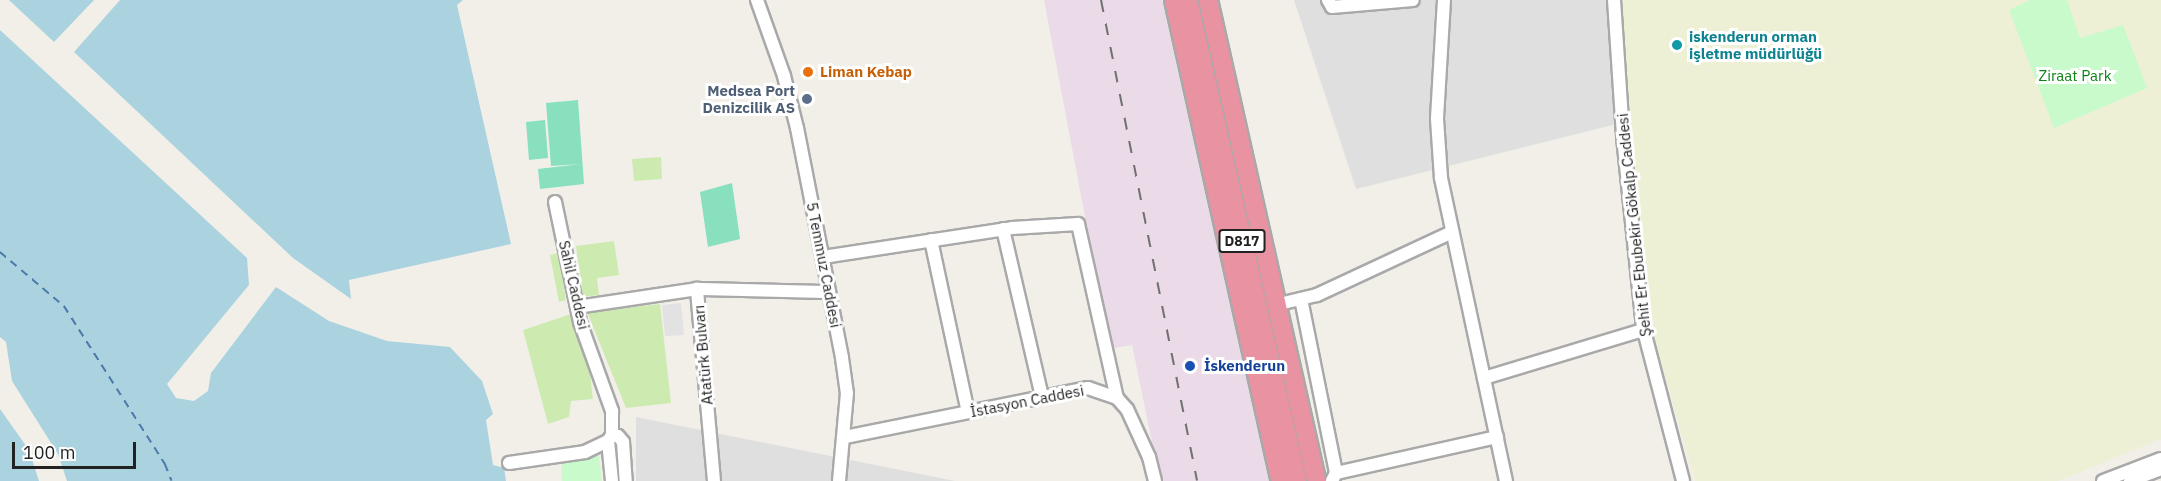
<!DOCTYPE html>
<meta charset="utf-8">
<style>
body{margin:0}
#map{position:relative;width:2161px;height:481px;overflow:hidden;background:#f2efe9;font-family:"IBM Plex Sans",sans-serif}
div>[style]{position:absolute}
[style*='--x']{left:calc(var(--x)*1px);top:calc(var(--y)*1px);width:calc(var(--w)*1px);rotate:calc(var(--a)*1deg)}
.residential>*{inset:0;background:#e0dfdf}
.industrial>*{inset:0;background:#ebdbe8}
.farmland>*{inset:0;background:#eef0d5}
.grass>*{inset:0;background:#cdebb0}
.park>*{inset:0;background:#c8facc}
.pitch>*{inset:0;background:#88e0be}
.parking>*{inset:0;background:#e2e2e2}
.water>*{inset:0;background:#aad3df}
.ferry>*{height:1.5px;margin-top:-0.75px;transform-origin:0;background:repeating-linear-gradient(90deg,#4a7aab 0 8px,transparent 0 14px)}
.roads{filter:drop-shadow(2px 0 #a9a9a9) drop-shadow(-2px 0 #a9a9a9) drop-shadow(0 2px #a9a9a9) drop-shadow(0 -2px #a9a9a9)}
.minor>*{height:12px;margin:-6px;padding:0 6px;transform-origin:6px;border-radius:6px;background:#fff}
.highway>*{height:18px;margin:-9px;padding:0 9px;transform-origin:9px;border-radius:9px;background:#e892a2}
.rail>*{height:2px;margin-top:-1px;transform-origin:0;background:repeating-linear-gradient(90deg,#707070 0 12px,transparent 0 24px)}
.dots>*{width:16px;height:16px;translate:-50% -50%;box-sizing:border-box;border:3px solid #fff;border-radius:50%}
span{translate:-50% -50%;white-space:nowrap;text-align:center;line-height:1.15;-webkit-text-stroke:6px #fff;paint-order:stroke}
.shield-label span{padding:2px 4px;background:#fff;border:2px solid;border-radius:4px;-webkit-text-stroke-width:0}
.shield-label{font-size:14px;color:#222;font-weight:700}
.culture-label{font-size:15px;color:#0d838f;font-weight:700}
.left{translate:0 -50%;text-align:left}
.food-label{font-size:15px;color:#c56008;font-weight:700}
.park-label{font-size:15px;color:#0c8416}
.service-label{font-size:15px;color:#4e5e75;font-weight:700}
.right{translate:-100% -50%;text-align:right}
.street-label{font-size:15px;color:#222}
.transit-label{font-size:15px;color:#164399;font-weight:700}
.scale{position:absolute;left:12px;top:442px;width:124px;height:27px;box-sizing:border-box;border:3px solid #222;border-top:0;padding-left:8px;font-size:18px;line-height:21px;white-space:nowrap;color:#222;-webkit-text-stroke:4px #fff;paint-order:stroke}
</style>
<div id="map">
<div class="residential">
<div style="clip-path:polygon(1294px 0,1859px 0,1613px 125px,1356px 189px)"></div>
<div style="clip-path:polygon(636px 417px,955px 481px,636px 481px)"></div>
</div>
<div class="industrial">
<div style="clip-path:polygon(1044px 0,1162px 0,1269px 481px,1160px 481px,1132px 345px,1110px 349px)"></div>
</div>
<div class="farmland">
<div style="clip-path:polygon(1622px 0,2161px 0,2161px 439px,2058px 481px,1695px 481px,1655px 340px,1624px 131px)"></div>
</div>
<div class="grass">
<div style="clip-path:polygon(661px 157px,662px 179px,634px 181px,632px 159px)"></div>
<div style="clip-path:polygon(614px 241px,619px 275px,597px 278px,599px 295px,583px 297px,576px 246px)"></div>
<div style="clip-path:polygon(558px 253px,566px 300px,559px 302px,550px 255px)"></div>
<div style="clip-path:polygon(660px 304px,671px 403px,626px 408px,587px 312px)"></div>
<div style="clip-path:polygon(571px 314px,588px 357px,593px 399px,571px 401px,569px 417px,548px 424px,523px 330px)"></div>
</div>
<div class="park">
<div style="clip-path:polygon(2030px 0,2067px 0,2080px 38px,2123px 25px,2147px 88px,2054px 128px,2009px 10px)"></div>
<div style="clip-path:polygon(599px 456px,602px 481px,562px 481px,561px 462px)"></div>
</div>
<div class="pitch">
<div style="clip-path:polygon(578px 100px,584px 184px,540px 189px,538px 169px,581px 164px,551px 166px,546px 103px)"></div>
<div style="clip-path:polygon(545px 120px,548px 158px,529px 160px,526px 122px)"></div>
<div style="clip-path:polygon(732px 183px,740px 239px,708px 247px,700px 192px)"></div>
</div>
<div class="parking">
<div style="clip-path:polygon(681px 303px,684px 335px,665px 336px,662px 305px)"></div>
</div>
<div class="water">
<div style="clip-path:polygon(9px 0,94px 0,54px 42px)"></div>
<div style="clip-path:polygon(120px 0,463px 0,457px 5px,511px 244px,349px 280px,351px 299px,293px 258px,74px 52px)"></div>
<div style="clip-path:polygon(0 30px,247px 258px,249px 285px,167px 384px,176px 398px,194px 401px,208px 391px,211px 373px,276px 287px,329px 321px,387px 341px,450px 347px,482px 381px,493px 414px,486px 420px,493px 465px,504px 468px,506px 481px,67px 481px,58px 454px,12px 381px,6px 342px,0 337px)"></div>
<div style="clip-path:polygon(0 409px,29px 450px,39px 481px,0 481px)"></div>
</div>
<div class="ferry">
<div style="--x:0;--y:252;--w:84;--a:40.2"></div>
<div style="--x:64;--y:306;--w:188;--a:57.4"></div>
<div style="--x:165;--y:464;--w:18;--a:68"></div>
</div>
<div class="roads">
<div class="minor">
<div style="--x:757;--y:0;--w:81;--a:70.4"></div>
<div style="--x:784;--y:76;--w:54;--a:76"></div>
<div style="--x:797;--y:128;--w:234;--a:78.9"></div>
<div style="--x:842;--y:358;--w:35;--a:82"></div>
<div style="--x:847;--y:393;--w:88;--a:95.2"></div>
<div style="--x:1328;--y:0;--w:8;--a:60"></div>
<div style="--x:1332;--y:7;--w:81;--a:-4.9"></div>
<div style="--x:1444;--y:0;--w:119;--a:93.4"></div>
<div style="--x:1437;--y:119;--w:59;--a:86.1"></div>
<div style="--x:1441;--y:178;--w:310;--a:77.9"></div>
<div style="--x:1614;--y:0;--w:137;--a:86.2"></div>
<div style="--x:1623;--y:137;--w:191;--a:84"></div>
<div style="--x:1643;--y:327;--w:159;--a:75.4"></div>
<div style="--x:555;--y:202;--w:123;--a:78.2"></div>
<div style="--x:580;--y:322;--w:95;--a:70.2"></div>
<div style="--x:612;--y:411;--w:24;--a:90"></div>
<div style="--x:1003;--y:229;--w:171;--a:76.9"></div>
<div style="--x:931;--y:240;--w:176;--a:77.9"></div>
<div style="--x:823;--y:257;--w:191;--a:-8.7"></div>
<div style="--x:1012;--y:228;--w:66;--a:-3.5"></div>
<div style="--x:1078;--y:224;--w:178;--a:77.4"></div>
<div style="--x:1301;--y:299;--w:177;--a:78.6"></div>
<div style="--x:1336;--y:473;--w:9;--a:117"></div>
<div style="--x:1275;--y:305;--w:43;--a:-13.4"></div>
<div style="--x:1317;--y:295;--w:149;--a:-25"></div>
<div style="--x:577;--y:307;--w:121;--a:-8.5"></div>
<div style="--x:1484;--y:378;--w:166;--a:-16.8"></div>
<div style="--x:845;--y:437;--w:248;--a:-11.4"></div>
<div style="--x:1088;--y:388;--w:31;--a:19"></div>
<div style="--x:1117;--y:398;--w:15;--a:48"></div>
<div style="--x:1127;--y:409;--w:53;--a:65.4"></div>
<div style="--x:1149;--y:457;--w:25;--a:76"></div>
<div style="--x:509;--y:463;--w:77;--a:-8.2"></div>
<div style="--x:585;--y:452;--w:25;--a:-26"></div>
<div style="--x:1336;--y:473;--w:165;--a:-12.6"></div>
<div style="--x:612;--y:481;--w:40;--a:-95.7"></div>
<div style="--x:608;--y:441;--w:7;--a:-56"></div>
<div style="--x:612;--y:435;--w:6;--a:9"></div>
<div style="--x:618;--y:436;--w:8;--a:50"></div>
<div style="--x:623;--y:442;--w:39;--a:86"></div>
<div style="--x:714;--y:481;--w:193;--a:-95.1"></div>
<div style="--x:697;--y:289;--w:132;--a:1.3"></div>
<div style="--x:2103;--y:481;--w:62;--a:-20.8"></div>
<div style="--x:2130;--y:481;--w:33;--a:-21"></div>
</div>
<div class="highway">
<div style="--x:1174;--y:0;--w:493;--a:77.5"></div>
<div style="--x:1188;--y:0;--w:493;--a:77.2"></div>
<div style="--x:1208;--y:0;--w:493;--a:77.3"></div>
</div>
</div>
<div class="rail">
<div style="--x:1101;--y:0;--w:490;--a:78.7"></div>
</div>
<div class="dots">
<div style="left:1677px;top:45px;background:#0f9aa8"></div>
<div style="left:808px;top:72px;background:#e8710a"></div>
<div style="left:807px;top:99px;background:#5c6f8a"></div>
<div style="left:1190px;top:366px;background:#1a4fb4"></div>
</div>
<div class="shield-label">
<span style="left:1242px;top:241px">D817</span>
</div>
<div class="culture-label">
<span class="left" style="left:1689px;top:45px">iskenderun orman<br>işletme müdürlüğü</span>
</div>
<div class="food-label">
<span class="left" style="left:820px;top:72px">Liman Kebap</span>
</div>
<div class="park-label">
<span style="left:2075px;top:76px">Ziraat Park</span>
</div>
<div class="service-label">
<span class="right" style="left:795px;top:99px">Medsea Port<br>Denizcilik AS</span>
</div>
<div class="street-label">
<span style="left:1634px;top:225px;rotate:-96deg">Şehit Er Ebubekir Gökalp Caddesi</span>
<span style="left:824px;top:265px;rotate:79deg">5 Temmuz Caddesi</span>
<span style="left:574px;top:285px;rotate:77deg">Sahil Caddesi</span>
<span style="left:703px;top:355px;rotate:-95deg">Atatürk Bulvarı</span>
<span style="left:1027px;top:401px;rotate:-11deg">İstasyon Caddesi</span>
</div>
<div class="transit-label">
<span class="left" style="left:1204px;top:366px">İskenderun</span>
</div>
<div class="scale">100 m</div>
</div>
